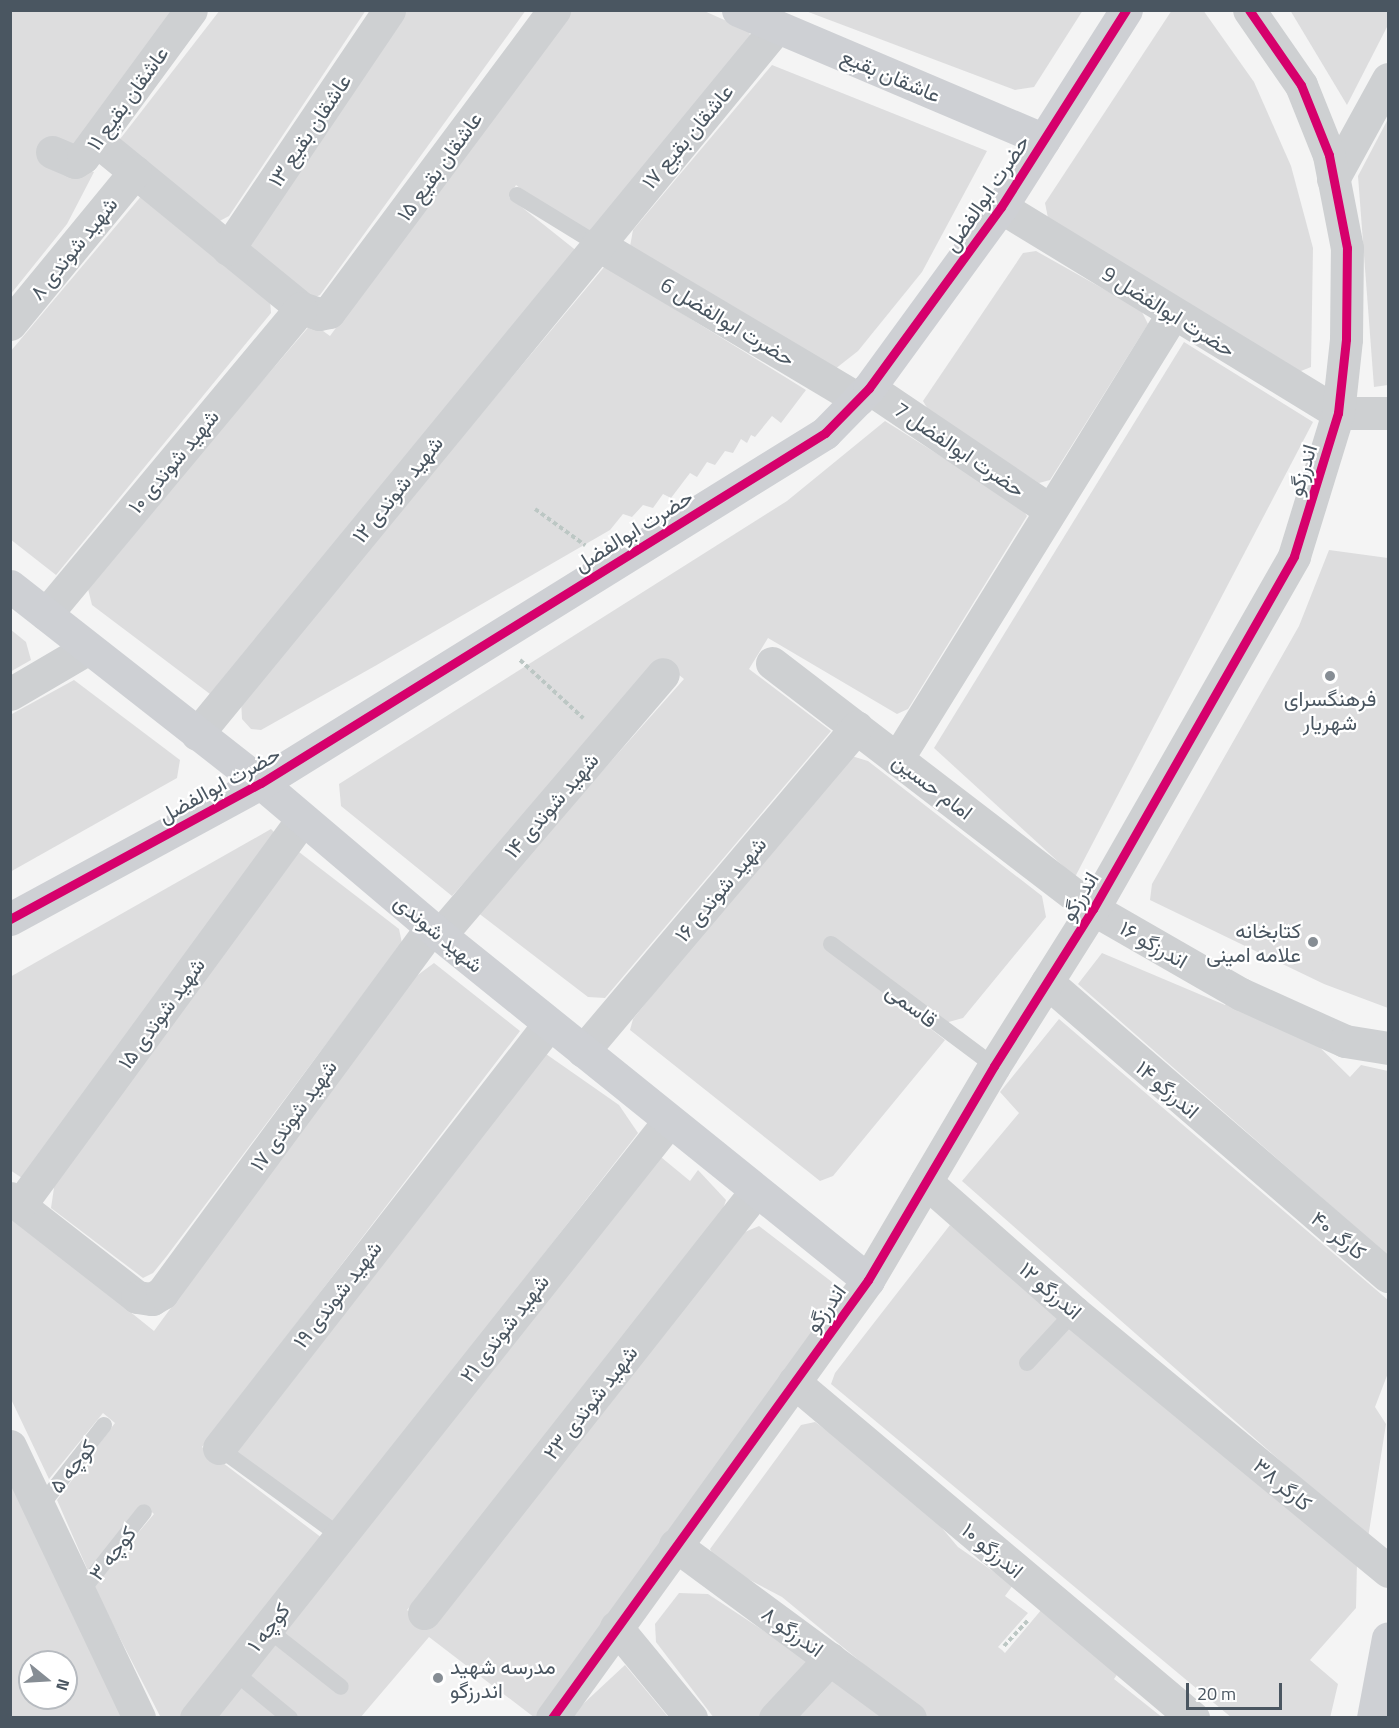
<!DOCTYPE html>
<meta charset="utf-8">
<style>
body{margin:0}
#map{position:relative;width:1399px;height:1728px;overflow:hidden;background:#f4f4f4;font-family:"Titillium Web",Vazirmatn,sans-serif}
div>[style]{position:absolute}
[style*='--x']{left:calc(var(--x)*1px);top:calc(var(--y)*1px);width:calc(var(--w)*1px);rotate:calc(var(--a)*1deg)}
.building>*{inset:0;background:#ddddde}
.path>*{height:4px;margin-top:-2px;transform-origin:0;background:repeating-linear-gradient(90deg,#bcc7c4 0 4.5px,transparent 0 7.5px)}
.lane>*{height:16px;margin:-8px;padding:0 8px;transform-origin:8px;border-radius:8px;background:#ced0d2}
.street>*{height:33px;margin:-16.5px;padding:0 16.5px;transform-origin:16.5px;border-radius:16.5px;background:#ced0d2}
.secondary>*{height:33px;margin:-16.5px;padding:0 16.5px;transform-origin:16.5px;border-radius:16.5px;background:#ced0d4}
.cycleway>*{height:9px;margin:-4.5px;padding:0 4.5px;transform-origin:4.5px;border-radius:4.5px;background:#d6006c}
.dots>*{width:16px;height:16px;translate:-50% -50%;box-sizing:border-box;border:3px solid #fff;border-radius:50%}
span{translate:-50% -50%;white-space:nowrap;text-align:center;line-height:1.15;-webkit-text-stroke:4.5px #fff;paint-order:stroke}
.street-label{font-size:21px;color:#4a5661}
.poi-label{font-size:21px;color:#4a5661}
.right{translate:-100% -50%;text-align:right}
.left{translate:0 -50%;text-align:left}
.frame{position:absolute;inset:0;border:12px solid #4a5661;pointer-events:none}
.north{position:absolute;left:18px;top:1650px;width:60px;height:60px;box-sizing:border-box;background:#fff;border:2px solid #b7bbc0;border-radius:50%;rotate:108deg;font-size:16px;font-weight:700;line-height:24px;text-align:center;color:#4a5661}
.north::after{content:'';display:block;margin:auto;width:21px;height:27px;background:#868d94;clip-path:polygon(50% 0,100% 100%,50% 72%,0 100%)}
.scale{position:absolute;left:1186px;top:1683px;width:96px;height:27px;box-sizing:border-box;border:3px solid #4a5661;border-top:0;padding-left:8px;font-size:18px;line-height:21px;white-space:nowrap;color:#4a5661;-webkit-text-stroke:4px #fff;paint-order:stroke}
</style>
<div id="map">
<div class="building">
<div style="clip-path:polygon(10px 10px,176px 10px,67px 156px,50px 161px,94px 172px,67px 224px,10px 295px)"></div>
<div style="clip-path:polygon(220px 10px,366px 10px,229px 216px,214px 224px,117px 143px)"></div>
<div style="clip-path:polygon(407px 10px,526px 10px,320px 295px,313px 298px,246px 249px)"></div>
<div style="clip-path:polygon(567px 10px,702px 10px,749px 31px,752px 44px,589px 239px,516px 185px,509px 197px,578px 252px,210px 694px,92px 605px,87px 585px,312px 323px,330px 336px)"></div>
<div style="clip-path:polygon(803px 10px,1083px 10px,1034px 87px,1015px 90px)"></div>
<div style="clip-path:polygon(1172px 10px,1203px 10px,1254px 82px,1291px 166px,1313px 248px,1311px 367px,1296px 373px,1048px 218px,1045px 203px)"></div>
<div style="clip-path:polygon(1290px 10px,1388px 10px,1388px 25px,1347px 105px)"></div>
<div style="clip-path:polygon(772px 65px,987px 151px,922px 272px,858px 351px,830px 373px,629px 252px,633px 230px)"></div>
<div style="clip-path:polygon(1388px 119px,1388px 385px,1374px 387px,1358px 176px)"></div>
<div style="clip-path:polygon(143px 194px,270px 300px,271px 313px,56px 575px,10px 539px,10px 352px)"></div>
<div style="clip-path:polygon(1036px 251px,1141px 310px,1148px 324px,1050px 480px,1039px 483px,932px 416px,923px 401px,1023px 253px)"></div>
<div style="clip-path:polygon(605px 266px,806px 390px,781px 423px,772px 416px,755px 437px,751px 435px,747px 443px,741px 439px,733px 453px,725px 451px,715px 465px,707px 462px,697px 477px,690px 473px,671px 498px,663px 494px,653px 508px,643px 505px,632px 517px,623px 514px,610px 530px,375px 666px,261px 730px,251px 729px,242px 719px,241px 700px)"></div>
<div style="clip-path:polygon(1184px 342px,1313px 422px,1075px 877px,934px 748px)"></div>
<div style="clip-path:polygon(885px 421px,1020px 506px,1027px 516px,908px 709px,897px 714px,768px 638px,749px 669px,831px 731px,605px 998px,588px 997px,477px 912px,684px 679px,663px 662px,452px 896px,341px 806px,339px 784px,787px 501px)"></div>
<div style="clip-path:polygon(1329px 550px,1388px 558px,1388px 1008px,1324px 984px,1150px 900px,1152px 884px,1299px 626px)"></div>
<div style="clip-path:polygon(10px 629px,26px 642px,31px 660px,10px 672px)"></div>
<div style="clip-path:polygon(74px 680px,180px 760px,177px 778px,10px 872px,10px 715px)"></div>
<div style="clip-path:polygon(845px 754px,868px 761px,1042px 896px,1046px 917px,963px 1018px,945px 1023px,825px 947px,945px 1040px,833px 1176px,820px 1181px,630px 1030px,633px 1019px)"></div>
<div style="clip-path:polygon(271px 829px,278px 836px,22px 1178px,10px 1170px,10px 977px)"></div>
<div style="clip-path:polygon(299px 852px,399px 929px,402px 943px,166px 1257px,153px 1273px,143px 1278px,51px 1208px,55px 1181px)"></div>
<div style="clip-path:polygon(1102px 953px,1225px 1005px,1232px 997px,1306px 1034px,1350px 1077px,1361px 1065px,1388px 1071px,1388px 1256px,1078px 984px)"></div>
<div style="clip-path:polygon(434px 963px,520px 1031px,202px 1447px,326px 1541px,180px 1718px,161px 1718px,93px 1586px,154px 1514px,143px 1504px,89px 1573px,57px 1500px,115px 1423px,103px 1413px,49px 1479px,10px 1397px,10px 1215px,154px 1331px,411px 980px)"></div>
<div style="clip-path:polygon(1059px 1019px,1388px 1300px,1388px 1373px,1375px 1407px,1386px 1424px,1368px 1538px,962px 1181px,1019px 1113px,1000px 1092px)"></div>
<div style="clip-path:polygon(546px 1054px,619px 1105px,638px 1133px,334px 1524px,232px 1452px)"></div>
<div style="clip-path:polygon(656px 1153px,690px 1181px,698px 1170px,726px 1200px,720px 1218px,407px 1610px,427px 1625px,745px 1232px,759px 1226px,832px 1282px,837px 1301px,535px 1718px,429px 1637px,360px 1718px,295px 1718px,241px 1673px)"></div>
<div style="clip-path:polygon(950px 1225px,1357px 1562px,1356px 1608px,1310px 1660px,1338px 1684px,1330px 1718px,1232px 1718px,831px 1384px,835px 1373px)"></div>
<div style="clip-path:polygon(815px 1422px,887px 1474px,920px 1502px,958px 1547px,1013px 1585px,1005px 1596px,1028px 1613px,998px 1647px,1002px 1650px,1005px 1653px,1042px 1609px,1121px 1669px,1114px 1679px,1163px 1718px,929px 1718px,782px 1597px,716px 1562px,710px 1549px,801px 1425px)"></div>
<div style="clip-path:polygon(evenodd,10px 1482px,128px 1718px,10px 1718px,10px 1482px,30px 1662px,66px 1662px,66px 1698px,30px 1698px,30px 1662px)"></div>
<div style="clip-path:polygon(679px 1593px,708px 1594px,811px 1662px,760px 1718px,714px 1718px,656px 1642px,655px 1624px)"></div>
<div style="clip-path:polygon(625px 1665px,669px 1718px,568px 1718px)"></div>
<div style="clip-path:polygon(236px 1678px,284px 1718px,205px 1718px)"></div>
<div style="clip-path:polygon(834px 1680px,884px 1718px,798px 1718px)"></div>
</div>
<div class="path">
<div style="--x:535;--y:509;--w:62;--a:35.8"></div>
<div style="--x:520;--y:660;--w:86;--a:42.6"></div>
<div style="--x:1004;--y:1646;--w:35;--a:-47"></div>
</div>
<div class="lane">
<div style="--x:517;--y:195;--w:94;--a:31.5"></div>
<div style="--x:831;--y:944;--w:204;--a:36.8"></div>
<div style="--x:1027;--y:1363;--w:69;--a:-47.3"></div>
<div style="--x:219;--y:1448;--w:150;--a:36"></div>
<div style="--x:40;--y:1507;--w:104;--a:-52"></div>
<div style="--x:80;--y:1593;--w:103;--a:-51.7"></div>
<div style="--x:266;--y:1628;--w:95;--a:38.2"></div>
<div style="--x:233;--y:1671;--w:74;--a:39.5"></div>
</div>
<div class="street">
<div style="--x:96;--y:140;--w:265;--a:39.3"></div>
<div style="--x:301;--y:308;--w:19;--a:18"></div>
<div style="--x:319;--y:314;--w:10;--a:-11"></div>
<div style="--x:329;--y:312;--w:377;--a:-53.3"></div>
<div style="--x:52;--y:152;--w:25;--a:23"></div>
<div style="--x:75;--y:162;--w:9;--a:-32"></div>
<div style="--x:83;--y:157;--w:182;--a:-53.7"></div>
<div style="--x:1333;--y:179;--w:114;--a:-61.2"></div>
<div style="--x:1001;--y:207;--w:395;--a:31.4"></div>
<div style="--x:597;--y:244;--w:304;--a:30.7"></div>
<div style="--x:228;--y:249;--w:288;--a:-56"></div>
<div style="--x:10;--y:324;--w:197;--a:-50.6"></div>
<div style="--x:869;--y:388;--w:218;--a:34"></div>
<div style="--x:1338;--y:413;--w:50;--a:0"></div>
<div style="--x:46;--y:614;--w:398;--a:-50.2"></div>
<div style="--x:772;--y:663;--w:404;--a:37.5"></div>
<div style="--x:1093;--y:909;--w:171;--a:29.9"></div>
<div style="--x:1241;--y:994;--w:114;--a:24.3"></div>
<div style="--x:1345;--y:1041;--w:44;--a:9.2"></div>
<div style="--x:10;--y:694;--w:89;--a:-30.3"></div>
<div style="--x:197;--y:734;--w:914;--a:-50.64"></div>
<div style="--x:897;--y:759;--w:522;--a:-58.23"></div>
<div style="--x:440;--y:935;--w:343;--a:-49.5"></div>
<div style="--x:1047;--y:982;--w:450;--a:40.8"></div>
<div style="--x:583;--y:1051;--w:424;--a:-49.8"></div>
<div style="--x:926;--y:1182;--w:197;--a:41.3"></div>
<div style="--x:1074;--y:1312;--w:407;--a:39.5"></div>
<div style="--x:10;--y:1198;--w:161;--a:37.9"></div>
<div style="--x:137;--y:1297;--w:15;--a:8"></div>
<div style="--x:152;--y:1299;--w:12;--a:-31"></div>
<div style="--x:162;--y:1293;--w:453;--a:-53.6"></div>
<div style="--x:20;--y:1205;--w:477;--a:-53.8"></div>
<div style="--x:794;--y:1382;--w:522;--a:40.1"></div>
<div style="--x:10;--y:1446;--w:301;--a:64.6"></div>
<div style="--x:219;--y:1448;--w:537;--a:-52.11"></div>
<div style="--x:675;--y:1545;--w:292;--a:36.4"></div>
<div style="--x:424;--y:1613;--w:537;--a:-51.81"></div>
<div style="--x:616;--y:1627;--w:118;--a:50.5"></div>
<div style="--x:196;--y:1718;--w:762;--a:-51.61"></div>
<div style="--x:552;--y:1718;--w:540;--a:-54.19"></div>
<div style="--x:868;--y:1280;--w:248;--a:-59.5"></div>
<div style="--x:994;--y:1066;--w:186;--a:-57.8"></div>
<div style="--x:1093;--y:909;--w:406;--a:-60.3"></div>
<div style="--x:1294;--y:556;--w:150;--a:-72.9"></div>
<div style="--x:1338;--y:413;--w:74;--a:-83.8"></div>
<div style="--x:1346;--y:339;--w:91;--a:-89.4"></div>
<div style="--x:1347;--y:248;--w:95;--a:-101"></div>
<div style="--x:1329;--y:155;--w:75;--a:-111.8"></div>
<div style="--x:1301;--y:85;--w:91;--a:-124.7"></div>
<div style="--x:775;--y:1718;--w:81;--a:-47"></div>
</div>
<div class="secondary">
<div style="--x:738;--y:10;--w:332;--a:23"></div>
<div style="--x:10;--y:586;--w:319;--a:38.1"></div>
<div style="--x:261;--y:783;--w:235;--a:40.3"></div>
<div style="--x:440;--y:935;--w:550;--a:38.87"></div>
<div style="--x:10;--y:919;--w:285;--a:-28.5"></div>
<div style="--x:261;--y:783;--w:664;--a:-31.82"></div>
<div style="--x:825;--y:433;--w:63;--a:-45.6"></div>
<div style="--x:869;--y:388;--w:224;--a:-53.9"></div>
<div style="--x:1001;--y:207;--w:233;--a:-57.6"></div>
<div style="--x:1373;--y:1718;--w:81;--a:-79.4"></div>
</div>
<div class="cycleway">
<div style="--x:10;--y:919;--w:285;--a:-28.5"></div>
<div style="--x:261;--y:783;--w:664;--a:-31.82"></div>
<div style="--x:825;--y:433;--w:63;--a:-45.6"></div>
<div style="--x:869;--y:388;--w:224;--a:-53.9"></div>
<div style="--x:1001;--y:207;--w:233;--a:-57.6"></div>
<div style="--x:552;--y:1718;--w:540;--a:-54.19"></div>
<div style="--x:868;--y:1280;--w:248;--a:-59.5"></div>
<div style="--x:994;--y:1066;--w:186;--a:-57.8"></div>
<div style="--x:1093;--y:909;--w:406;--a:-60.3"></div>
<div style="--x:1294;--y:556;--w:150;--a:-72.9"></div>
<div style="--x:1338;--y:413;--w:74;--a:-83.8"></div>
<div style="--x:1346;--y:339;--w:91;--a:-89.4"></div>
<div style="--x:1347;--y:248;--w:95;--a:-101"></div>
<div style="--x:1329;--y:155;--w:75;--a:-111.8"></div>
<div style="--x:1301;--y:85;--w:91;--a:-124.7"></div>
</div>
<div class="dots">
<div style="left:1330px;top:676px;background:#868d94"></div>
<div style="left:1313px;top:942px;background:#868d94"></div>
<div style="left:438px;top:1678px;background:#868d94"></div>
</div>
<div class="street-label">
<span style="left:891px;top:75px;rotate:23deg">عاشقان بقیع</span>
<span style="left:127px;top:98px;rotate:-54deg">عاشقان بقیع ۱۱</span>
<span style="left:309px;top:130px;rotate:-56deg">عاشقان بقیع ۱۳</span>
<span style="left:687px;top:136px;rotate:-50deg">عاشقان بقیع ۱۷</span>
<span style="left:439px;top:166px;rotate:-54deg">عاشقان بقیع ۱۵</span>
<span style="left:986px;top:193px;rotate:-56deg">حضرت ابوالفضل</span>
<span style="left:73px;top:248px;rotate:-51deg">شهید شوندی ۸</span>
<span style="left:1169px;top:311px;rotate:32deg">حضرت ابوالفضل 9</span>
<span style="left:728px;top:321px;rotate:31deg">حضرت ابوالفضل 6</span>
<span style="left:960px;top:449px;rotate:34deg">حضرت ابوالفضل 7</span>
<span style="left:173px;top:461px;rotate:-50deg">شهید شوندی ۱۰</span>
<span style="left:1302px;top:470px;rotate:-73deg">اندرزگو</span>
<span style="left:397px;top:489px;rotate:-51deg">شهید شوندی ۱۲</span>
<span style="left:633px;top:530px;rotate:-32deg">حضرت ابوالفضل</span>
<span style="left:219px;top:784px;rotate:-29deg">حضرت ابوالفضل</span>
<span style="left:933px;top:786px;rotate:37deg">امام حسین</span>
<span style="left:551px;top:805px;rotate:-49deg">شهید شوندی ۱۴</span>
<span style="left:720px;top:889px;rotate:-50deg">شهید شوندی ۱۶</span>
<span style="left:1079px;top:896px;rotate:-59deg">اندرزگو</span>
<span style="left:439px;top:933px;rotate:40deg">شهید شوندی</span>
<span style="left:1154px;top:944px;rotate:30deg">اندرزگو ۱۶</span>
<span style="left:912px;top:1005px;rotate:37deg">قاسمی</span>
<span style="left:161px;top:1013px;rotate:-54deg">شهید شوندی ۱۵</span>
<span style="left:1168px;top:1089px;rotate:41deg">اندرزگو ۱۴</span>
<span style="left:293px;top:1115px;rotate:-54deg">شهید شوندی ۱۷</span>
<span style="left:1339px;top:1235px;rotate:39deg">کارگر ۴۰</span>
<span style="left:1051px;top:1290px;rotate:41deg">اندرزگو ۱۲</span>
<span style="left:337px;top:1294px;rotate:-52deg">شهید شوندی ۱۹</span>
<span style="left:825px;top:1308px;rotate:-54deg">اندرزگو</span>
<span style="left:504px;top:1328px;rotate:-52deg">شهید شوندی ۲۱</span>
<span style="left:590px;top:1402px;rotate:-52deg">شهید شوندی ۲۳</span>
<span style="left:72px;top:1466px;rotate:-52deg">کوچه ۵</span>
<span style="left:1283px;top:1484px;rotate:40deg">کارگر ۳۸</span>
<span style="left:993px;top:1550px;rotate:40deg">اندرزگو ۱۰</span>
<span style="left:112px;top:1553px;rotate:-52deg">کوچه ۳</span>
<span style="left:268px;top:1627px;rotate:-52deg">کوچه ۱</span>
<span style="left:793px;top:1631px;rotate:36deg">اندرزگو ۸</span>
</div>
<div class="poi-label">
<span style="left:1330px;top:710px">فرهنگسرای<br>شهریار</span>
<span class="right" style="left:1301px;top:942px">کتابخانه<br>علامه امینی</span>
<span class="left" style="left:450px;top:1678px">مدرسه شهید<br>اندرزگو</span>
</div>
<div class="frame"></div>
<div class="north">N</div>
<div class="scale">20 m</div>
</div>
